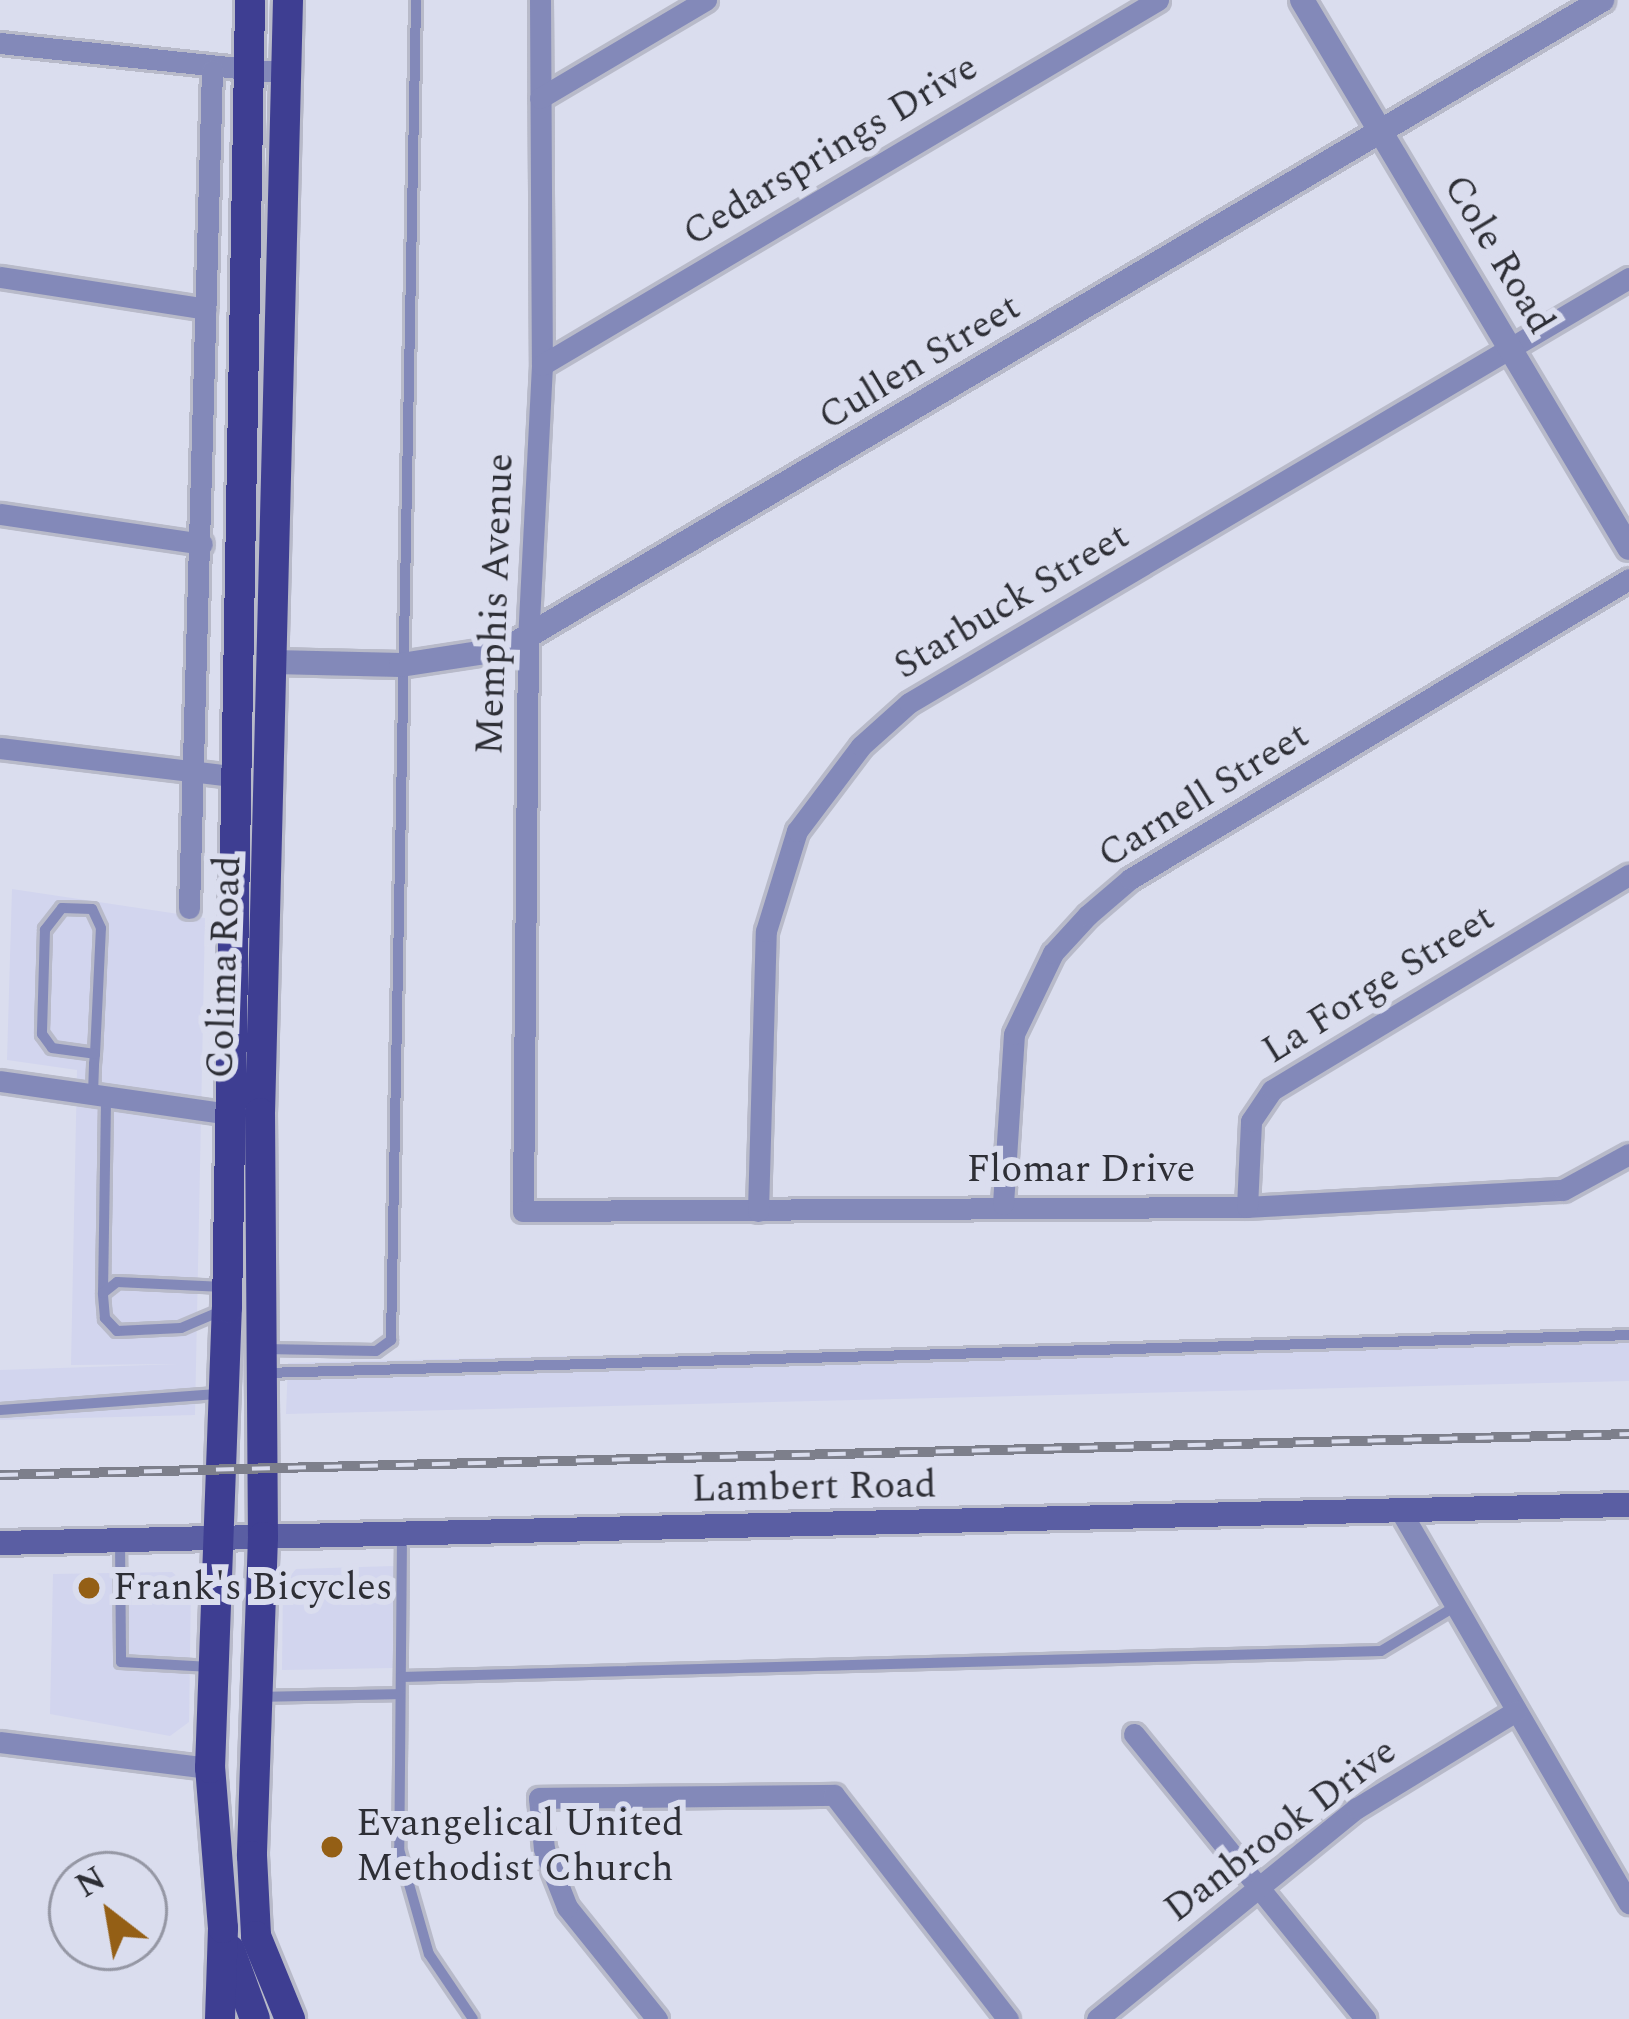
<!DOCTYPE html>
<style>
body{margin:0}
#map{position:relative;width:1629px;height:2019px;overflow:hidden;background:#daddee;font-family:Spectral,serif}
div>[style]{position:absolute}
[style*='--x']{left:calc(var(--x)*1px);top:calc(var(--y)*1px);width:calc(var(--w)*1px);rotate:calc(var(--a)*1deg)}
.built>*{inset:0;background:#d2d5ee}
.roads{filter:drop-shadow(3px 0 #b8bac9) drop-shadow(-3px 0 #b8bac9) drop-shadow(0 3px #b8bac9) drop-shadow(0 -3px #b8bac9)}
.service>*{height:10px;margin:-5px;padding:0 5px;transform-origin:5px;border-radius:5px;background:#8389b9}
.minor>*{height:21px;margin:-10.5px;padding:0 10.5px;transform-origin:10.5px;border-radius:10.5px;background:#8389b9}
.tertiary>*{height:24px;margin:-12px;padding:0 12px;transform-origin:12px;border-radius:12px;background:#8389b9}
.secondary>*{height:24px;margin:-12px;padding:0 12px;transform-origin:12px;border-radius:12px;background:#5a5ea3}
.primary>*{height:30px;margin:-15px;padding:0 15px;transform-origin:15px;border-radius:15px;background:#3e3e92}
.rail>*{height:10px;margin-top:-5px;transform-origin:0;background:repeating-linear-gradient(90deg,#daddee 0 18px,#7d7f8b 0 36px);box-sizing:border-box;border-block:3px solid #7d7f8b}
.dots>*{width:33px;height:33px;translate:-50% -50%;box-sizing:border-box;border:6px solid #daddee;border-radius:50%}
span{translate:-50% -50%;white-space:nowrap;text-align:center;line-height:1.15;-webkit-text-stroke:12px #daddee;paint-order:stroke}
.street-label{font-size:39px;color:#2e2f36}
.poi-label{font-size:39px;color:#2e2f36}
.left{translate:0 -50%;text-align:left}
.north{position:absolute;left:48px;top:1851px;width:120px;height:120px;box-sizing:border-box;background:#daddee;border:3px solid #9597a4;border-radius:50%;rotate:329deg;font-size:33px;font-weight:700;line-height:48px;text-align:center;color:#2e2f36}
.north::after{content:'';display:block;margin:auto;width:42px;height:54px;background:#945f15;clip-path:polygon(50% 0,100% 100%,50% 72%,0 100%)}
</style>
<div id="map">
<div class="built">
<div style="clip-path:polygon(12px 889px,205px 918px,195px 1415px,0 1420px,0 1370px,180px 1364px,71px 1365px,77px 1070px,7px 1060px)"></div>
<div style="clip-path:polygon(1629px 1330px,1629px 1381px,286px 1414px,288px 1363px)"></div>
<div style="clip-path:polygon(394px 1566px,393px 1668px,282px 1670px,283px 1585px,296px 1569px)"></div>
<div style="clip-path:polygon(172px 1572px,191px 1588px,189px 1722px,170px 1736px,50px 1714px,53px 1574px)"></div>
</div>
<div class="roads">
<div class="service">
<div style="--x:93;--y:1094;--w:30;--a:-88"></div>
<div style="--x:94;--y:1064;--w:10;--a:-84"></div>
<div style="--x:95;--y:1054;--w:126;--a:-87.3"></div>
<div style="--x:101;--y:928;--w:21;--a:-115"></div>
<div style="--x:92;--y:909;--w:30;--a:-178"></div>
<div style="--x:62;--y:908;--w:28;--a:128"></div>
<div style="--x:45;--y:930;--w:104;--a:91.7"></div>
<div style="--x:42;--y:1034;--w:17;--a:54"></div>
<div style="--x:52;--y:1048;--w:43;--a:7.9"></div>
<div style="--x:103;--y:1293;--w:197;--a:-89.1"></div>
<div style="--x:221;--y:1311;--w:43;--a:157"></div>
<div style="--x:181;--y:1328;--w:64;--a:177.3"></div>
<div style="--x:117;--y:1331;--w:18;--a:-133"></div>
<div style="--x:105;--y:1318;--w:25;--a:-95"></div>
<div style="--x:103;--y:1293;--w:18;--a:-38"></div>
<div style="--x:117;--y:1282;--w:107;--a:2.7"></div>
<div style="--x:264;--y:1349;--w:112;--a:1"></div>
<div style="--x:376;--y:1351;--w:19;--a:-36"></div>
<div style="--x:391;--y:1340;--w:1340;--a:-88.93"></div>
<div style="--x:264;--y:1373;--w:1366;--a:-1.59"></div>
<div style="--x:0;--y:1410;--w:219;--a:-4.2"></div>
<div style="--x:402;--y:1536;--w:313;--a:90.5"></div>
<div style="--x:399;--y:1849;--w:109;--a:74.1"></div>
<div style="--x:429;--y:1954;--w:78;--a:55.9"></div>
<div style="--x:120;--y:1540;--w:122;--a:89.5"></div>
<div style="--x:121;--y:1662;--w:90;--a:3.2"></div>
<div style="--x:401;--y:1677;--w:980;--a:-1.52"></div>
<div style="--x:1381;--y:1651;--w:87;--a:-31"></div>
<div style="--x:260;--y:1697;--w:140;--a:-1.2"></div>
</div>
<div class="minor">
<div style="--x:540;--y:0;--w:365;--a:89.7"></div>
<div style="--x:542;--y:365;--w:273;--a:92.9"></div>
<div style="--x:528;--y:638;--w:573;--a:90.5"></div>
<div style="--x:523;--y:1211;--w:724;--a:-0.32"></div>
<div style="--x:1247;--y:1207;--w:316;--a:-3.1"></div>
<div style="--x:1563;--y:1190;--w:75;--a:-28.6"></div>
<div style="--x:0;--y:43;--w:289;--a:6"></div>
<div style="--x:540;--y:98;--w:193;--a:-30.6"></div>
<div style="--x:0;--y:277;--w:208;--a:8.8"></div>
<div style="--x:542;--y:365;--w:716;--a:-30.65"></div>
<div style="--x:0;--y:514;--w:204;--a:8.4"></div>
<div style="--x:0;--y:748;--w:234;--a:6.9"></div>
<div style="--x:189;--y:908;--w:838;--a:-88.43"></div>
<div style="--x:0;--y:1081;--w:231;--a:8.2"></div>
<div style="--x:1003;--y:1204;--w:170;--a:-86.3"></div>
<div style="--x:1014;--y:1034;--w:90;--a:-64.3"></div>
<div style="--x:1053;--y:953;--w:52;--a:-47.4"></div>
<div style="--x:1088;--y:915;--w:55;--a:-40.6"></div>
<div style="--x:1130;--y:879;--w:582;--a:-31.01"></div>
<div style="--x:1247;--y:1207;--w:86;--a:-87.3"></div>
<div style="--x:1251;--y:1121;--w:37;--a:-56"></div>
<div style="--x:1272;--y:1090;--w:417;--a:-31.1"></div>
<div style="--x:758;--y:1211;--w:280;--a:-88.4"></div>
<div style="--x:766;--y:931;--w:105;--a:-72.8"></div>
<div style="--x:797;--y:831;--w:106;--a:-53"></div>
<div style="--x:861;--y:746;--w:64;--a:-41.9"></div>
<div style="--x:909;--y:703;--w:836;--a:-30.55"></div>
<div style="--x:1400;--y:1510;--w:455;--a:59.8"></div>
<div style="--x:1134;--y:1734;--w:367;--a:50.9"></div>
<div style="--x:0;--y:1742;--w:212;--a:7.1"></div>
<div style="--x:657;--y:2019;--w:144;--a:-128.8"></div>
<div style="--x:567;--y:1907;--w:62;--a:-111.6"></div>
<div style="--x:544;--y:1849;--w:51;--a:-95.6"></div>
<div style="--x:539;--y:1798;--w:295;--a:-0.6"></div>
<div style="--x:834;--y:1795;--w:284;--a:52.2"></div>
<div style="--x:1097;--y:2019;--w:335;--a:-39.1"></div>
<div style="--x:1357;--y:1808;--w:186;--a:-31.4"></div>
</div>
<div class="tertiary">
<div style="--x:1302;--y:0;--w:638;--a:59.17"></div>
<div style="--x:274;--y:662;--w:127;--a:1.4"></div>
<div style="--x:401;--y:665;--w:106;--a:-8.7"></div>
<div style="--x:506;--y:649;--w:1274;--a:-30.63"></div>
</div>
<div class="secondary">
<div style="--x:0;--y:1543;--w:1629;--a:-1.34"></div>
</div>
<div class="primary">
<div style="--x:288;--y:0;--w:1113;--a:91.44"></div>
<div style="--x:260;--y:1113;--w:424;--a:89.6"></div>
<div style="--x:263;--y:1537;--w:319;--a:92"></div>
<div style="--x:252;--y:1856;--w:80;--a:87.1"></div>
<div style="--x:256;--y:1936;--w:90;--a:67.7"></div>
<div style="--x:230;--y:1950;--w:73;--a:70.1"></div>
<div style="--x:220;--y:2019;--w:91;--a:-88.1"></div>
<div style="--x:223;--y:1928;--w:161;--a:-94.6"></div>
<div style="--x:210;--y:1768;--w:460;--a:-87.9"></div>
<div style="--x:227;--y:1308;--w:1308;--a:-88.99"></div>
</div>
</div>
<div class="rail">
<div style="--x:0;--y:1475;--w:1630;--a:-1.44"></div>
</div>
<div class="dots">
<div style="left:89px;top:1588px;background:#945f15"></div>
<div style="left:332px;top:1847px;background:#945f15"></div>
</div>
<div class="street-label">
<span style="left:831px;top:151px;rotate:-31deg">Cedarsprings Drive</span>
<span style="left:1498px;top:255px;rotate:59deg">Cole Road</span>
<span style="left:920px;top:363px;rotate:-31deg">Cullen Street</span>
<span style="left:1012px;top:602px;rotate:-31deg">Starbuck Street</span>
<span style="left:496px;top:604px;rotate:-88deg">Memphis Avenue</span>
<span style="left:1204px;top:796px;rotate:-32deg">Carnell Street</span>
<span style="left:225px;top:967px;rotate:-88deg">Colima Road</span>
<span style="left:1379px;top:985px;rotate:-32deg">La Forge Street</span>
<span style="left:1081px;top:1170px">Flomar Drive</span>
<span style="left:814px;top:1488px;rotate:-1deg">Lambert Road</span>
<span style="left:1281px;top:1831px;rotate:-37deg">Danbrook Drive</span>
</div>
<div class="poi-label">
<span class="left" style="left:113px;top:1588px">Frank's Bicycles</span>
<span class="left" style="left:356px;top:1847px">Evangelical United<br>Methodist Church</span>
</div>
<div class="north">N</div>
</div>
